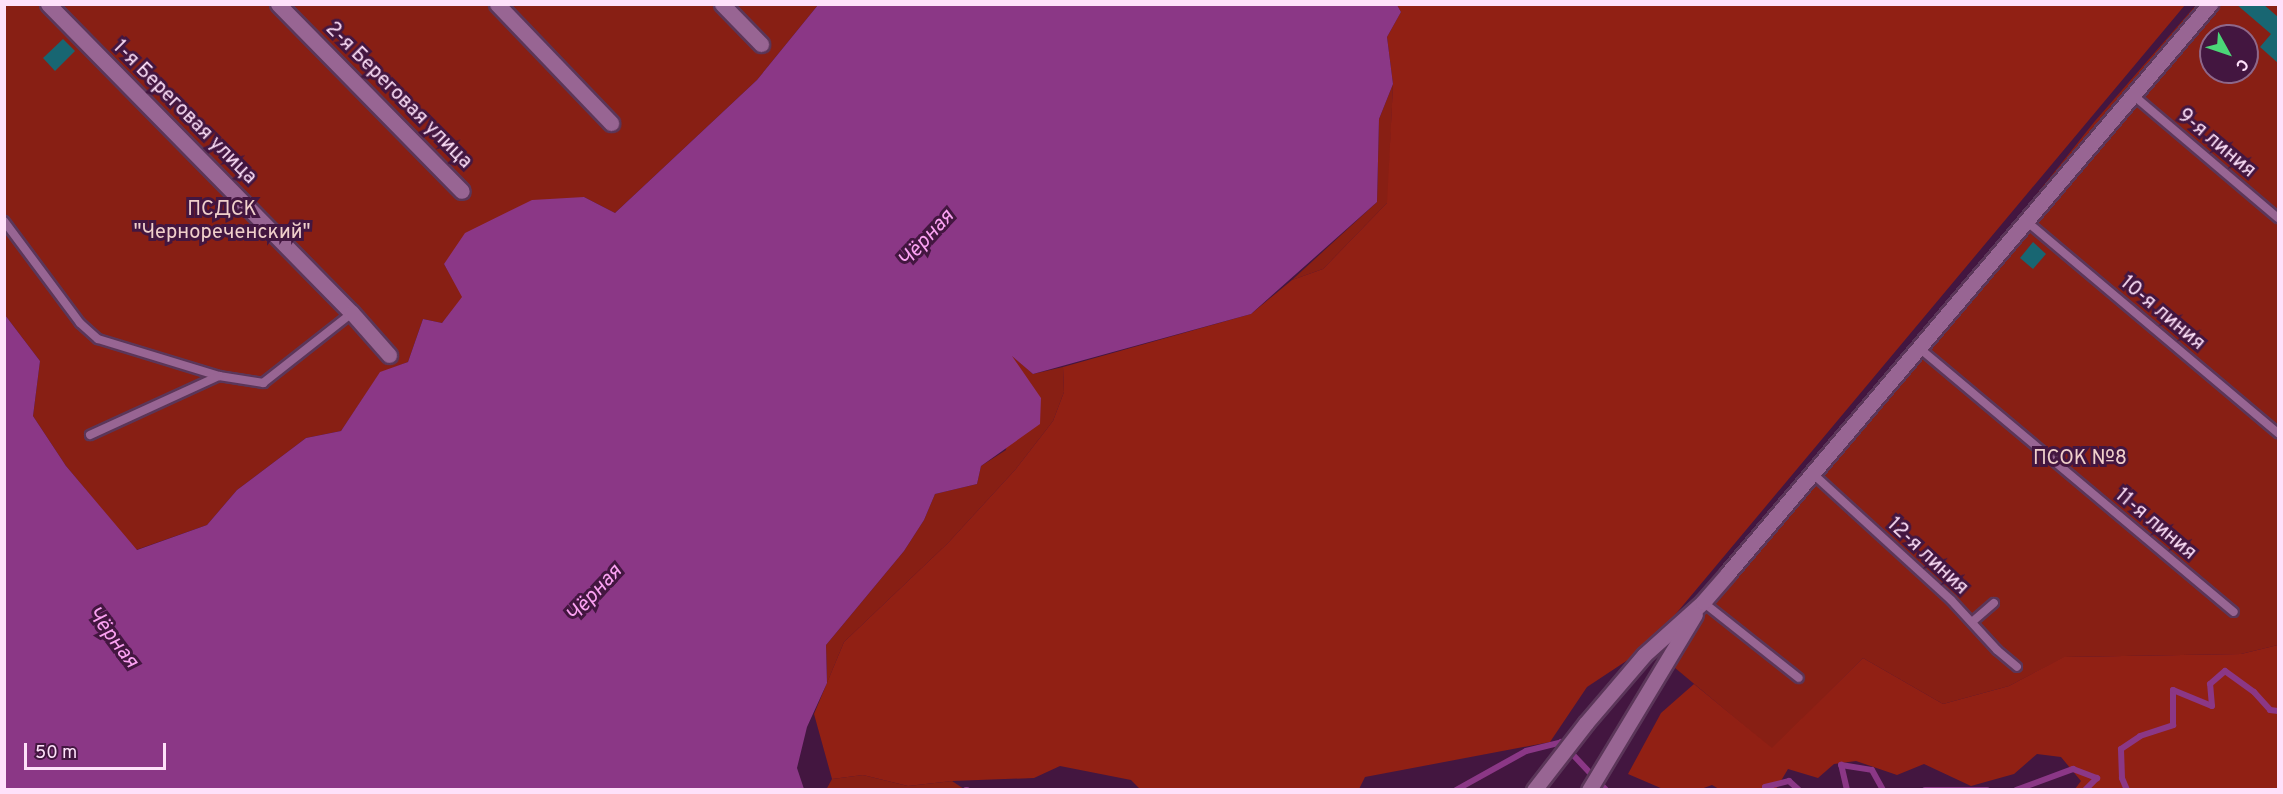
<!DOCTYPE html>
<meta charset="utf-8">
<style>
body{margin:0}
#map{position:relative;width:2283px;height:794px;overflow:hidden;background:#431640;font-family:Overpass,sans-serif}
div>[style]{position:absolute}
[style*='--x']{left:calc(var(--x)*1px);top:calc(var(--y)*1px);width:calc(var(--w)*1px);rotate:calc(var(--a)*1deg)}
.green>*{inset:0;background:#881f14}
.forest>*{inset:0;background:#912014}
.water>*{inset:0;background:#8b3786}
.stream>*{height:6px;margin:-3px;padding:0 3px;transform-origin:3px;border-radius:3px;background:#8b3786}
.building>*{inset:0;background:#186672}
.roads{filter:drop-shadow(2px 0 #5b3659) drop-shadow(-2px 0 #5b3659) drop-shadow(0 2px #5b3659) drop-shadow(0 -2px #5b3659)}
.service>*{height:8px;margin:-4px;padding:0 4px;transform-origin:4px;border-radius:4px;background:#986593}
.minor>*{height:15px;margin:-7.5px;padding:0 7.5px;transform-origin:7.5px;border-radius:7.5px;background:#986593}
span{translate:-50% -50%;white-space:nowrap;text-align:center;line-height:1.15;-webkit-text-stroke:6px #431640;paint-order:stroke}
.street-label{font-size:20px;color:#fee1fa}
.park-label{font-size:20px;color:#f0d0cb}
.water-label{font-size:21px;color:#fba2f2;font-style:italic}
.frame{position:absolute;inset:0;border:6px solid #fee1fa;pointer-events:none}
.north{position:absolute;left:2199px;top:24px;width:60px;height:60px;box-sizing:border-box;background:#431640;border:2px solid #8e678a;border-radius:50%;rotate:130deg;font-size:16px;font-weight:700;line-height:24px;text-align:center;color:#fee1fa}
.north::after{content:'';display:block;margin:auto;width:21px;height:27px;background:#4bd677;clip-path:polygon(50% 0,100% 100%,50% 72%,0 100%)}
.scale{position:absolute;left:24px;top:743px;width:142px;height:27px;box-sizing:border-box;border:3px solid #fee1fa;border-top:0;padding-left:8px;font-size:18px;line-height:21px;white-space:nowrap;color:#fee1fa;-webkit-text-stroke:4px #431640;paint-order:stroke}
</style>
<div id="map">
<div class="green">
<div style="clip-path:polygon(5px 5px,818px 5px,757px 80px,615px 213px,584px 197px,444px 264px,463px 297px,442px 323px,423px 319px,408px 362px,380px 373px,341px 431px,306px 438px,237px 490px,207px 525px,136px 550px,66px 466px,33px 416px,40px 361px,5px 315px)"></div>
<div style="clip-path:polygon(evenodd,2196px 5px,2278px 5px,2278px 645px,2241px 654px,2065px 657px,2009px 686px,1943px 704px,1863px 658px,1772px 749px,1662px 657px,1852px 426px,2095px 121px,2196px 5px,2211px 36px,2247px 36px,2247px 72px,2211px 72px,2211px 36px)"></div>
<div style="clip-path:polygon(1393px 84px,1388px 202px,1323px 269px,1292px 280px,1377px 202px,1379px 119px)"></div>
<div style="clip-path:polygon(1010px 354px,1033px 374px,1063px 367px,1064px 392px,1053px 421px,1015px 470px,948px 543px,844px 642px,827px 683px,826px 645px,904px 551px,924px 520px,935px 494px,977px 484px,981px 466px,1006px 450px)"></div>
<div style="clip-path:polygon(863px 775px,908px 786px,952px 781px,964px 789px,826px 790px,832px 779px)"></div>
</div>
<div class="forest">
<div style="clip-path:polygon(1397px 5px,2185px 5px,1649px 646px,1587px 687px,1550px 742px,1365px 777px,1359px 789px,1140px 789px,1131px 780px,1060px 766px,1034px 778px,952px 781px,908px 786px,863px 775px,832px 779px,814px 714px,844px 642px,948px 543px,1015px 470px,1053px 421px,1064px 392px,1063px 367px,1251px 314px,1292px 280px,1323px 269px,1387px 203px,1393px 84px,1387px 37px,1401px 12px)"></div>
<div style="clip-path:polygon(2278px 645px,2278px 789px,2075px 789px,2081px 781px,2061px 757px,2037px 754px,2014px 774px,1971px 786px,1924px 764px,1897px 775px,1856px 761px,1834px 764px,1818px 778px,1788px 769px,1776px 789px,1719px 789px,1712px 785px,1701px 789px,1663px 789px,1628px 774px,1661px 713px,1694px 684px,1772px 748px,1863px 658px,1943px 704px,2009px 686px,2064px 657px,2241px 654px)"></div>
</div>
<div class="water">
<div style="clip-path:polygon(1397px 5px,1401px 12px,1387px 37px,1393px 84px,1379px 119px,1377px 202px,1251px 314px,1033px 374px,1012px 356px,1041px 398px,1040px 424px,981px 466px,977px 484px,935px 494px,924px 520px,904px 551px,826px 645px,827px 683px,807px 727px,797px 768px,804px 789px,5px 789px,5px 315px,40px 361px,33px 416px,66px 466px,137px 550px,207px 525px,237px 490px,306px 438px,341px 431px,380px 372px,408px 362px,423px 319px,442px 323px,462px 297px,444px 264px,465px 233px,532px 200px,584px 197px,615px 213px,757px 80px,818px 5px)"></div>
</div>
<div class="stream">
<div style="--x:966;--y:790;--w:1;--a:0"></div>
<div style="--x:1456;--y:790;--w:80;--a:-29.1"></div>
<div style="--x:1526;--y:751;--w:36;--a:-14"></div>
<div style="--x:1561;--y:742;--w:66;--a:46.8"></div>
<div style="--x:1766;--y:790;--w:3;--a:-108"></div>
<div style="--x:1765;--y:787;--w:25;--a:-14"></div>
<div style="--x:1789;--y:781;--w:13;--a:42"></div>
<div style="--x:1847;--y:790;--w:26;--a:-103"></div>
<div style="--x:1841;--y:765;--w:31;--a:9"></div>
<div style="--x:1872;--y:770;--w:23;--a:61"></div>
<div style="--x:1925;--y:790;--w:62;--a:0"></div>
<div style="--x:2016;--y:790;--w:61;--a:-20.2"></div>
<div style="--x:2073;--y:769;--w:26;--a:21"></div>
<div style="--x:2097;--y:778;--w:17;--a:135"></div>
<div style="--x:2127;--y:790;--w:13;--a:-113"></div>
<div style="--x:2122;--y:778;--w:29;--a:-92"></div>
<div style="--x:2121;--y:749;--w:23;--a:-34"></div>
<div style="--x:2140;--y:736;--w:35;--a:-18"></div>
<div style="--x:2173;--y:725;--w:35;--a:-90"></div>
<div style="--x:2173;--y:690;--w:42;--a:22.3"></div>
<div style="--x:2212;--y:706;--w:22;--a:-95"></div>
<div style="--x:2210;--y:684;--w:20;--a:-41"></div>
<div style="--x:2225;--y:671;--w:36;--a:36"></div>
<div style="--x:2254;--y:692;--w:24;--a:48"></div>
<div style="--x:2270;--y:710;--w:8;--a:7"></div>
</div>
<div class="building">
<div style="clip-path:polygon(2236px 4px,2263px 4px,2278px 17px,2278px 63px,2260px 47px,2271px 34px)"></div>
<div style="clip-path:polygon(63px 39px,75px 51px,55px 71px,43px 58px)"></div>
<div style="clip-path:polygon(2033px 242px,2046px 254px,2033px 269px,2020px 258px)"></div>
</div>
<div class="roads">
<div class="service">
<div style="--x:2133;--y:95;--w:190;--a:40.3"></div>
<div style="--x:2025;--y:220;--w:331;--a:40.1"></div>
<div style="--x:4;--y:221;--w:127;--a:53.3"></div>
<div style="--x:80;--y:323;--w:24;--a:42"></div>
<div style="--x:98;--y:339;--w:127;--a:17"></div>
<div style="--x:219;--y:376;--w:45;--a:9"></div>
<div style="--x:263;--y:383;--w:113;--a:-38.2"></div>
<div style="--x:1918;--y:347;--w:412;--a:40"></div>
<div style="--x:90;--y:435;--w:142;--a:-24.6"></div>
<div style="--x:1812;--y:473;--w:188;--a:42.4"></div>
<div style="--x:1951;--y:600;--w:68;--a:47.4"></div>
<div style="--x:1997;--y:650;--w:26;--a:40"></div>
<div style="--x:1703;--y:602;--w:122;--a:38.4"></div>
<div style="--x:1972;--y:622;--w:29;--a:-41"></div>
</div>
<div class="minor">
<div style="--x:48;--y:4;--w:433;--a:45.5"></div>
<div style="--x:352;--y:313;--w:56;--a:48.6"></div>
<div style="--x:278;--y:4;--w:262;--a:45.5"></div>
<div style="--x:497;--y:4;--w:165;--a:46.2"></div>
<div style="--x:722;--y:4;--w:56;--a:45.7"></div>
<div style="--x:1534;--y:790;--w:85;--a:-52.2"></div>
<div style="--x:1586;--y:723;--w:89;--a:-49.5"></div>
<div style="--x:1644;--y:655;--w:79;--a:-41.9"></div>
<div style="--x:1703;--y:602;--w:38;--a:-49"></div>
<div style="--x:1728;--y:573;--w:746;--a:-49.73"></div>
<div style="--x:1589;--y:790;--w:205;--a:-58.9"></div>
</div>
</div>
<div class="street-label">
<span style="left:398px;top:96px;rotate:45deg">2-я Береговая улица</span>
<span style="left:184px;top:113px;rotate:45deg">1-я Береговая улица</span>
<span style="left:2216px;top:144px;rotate:40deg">9-я линия</span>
<span style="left:2162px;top:314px;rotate:40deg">10-я линия</span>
<span style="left:2155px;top:525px;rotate:40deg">11-я линия</span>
<span style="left:1927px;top:557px;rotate:43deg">12-я линия</span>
</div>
<div class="park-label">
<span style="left:222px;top:222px">ПСДСК<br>"Чернореченский"</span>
<span style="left:2080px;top:459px">ПСОК №8</span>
</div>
<div class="water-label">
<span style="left:927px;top:239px;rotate:-47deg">Чёрная</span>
<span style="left:595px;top:594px;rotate:-47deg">Чёрная</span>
<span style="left:112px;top:638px;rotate:53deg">Чёрная</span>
</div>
<div class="frame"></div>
<div class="north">С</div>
<div class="scale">50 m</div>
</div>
